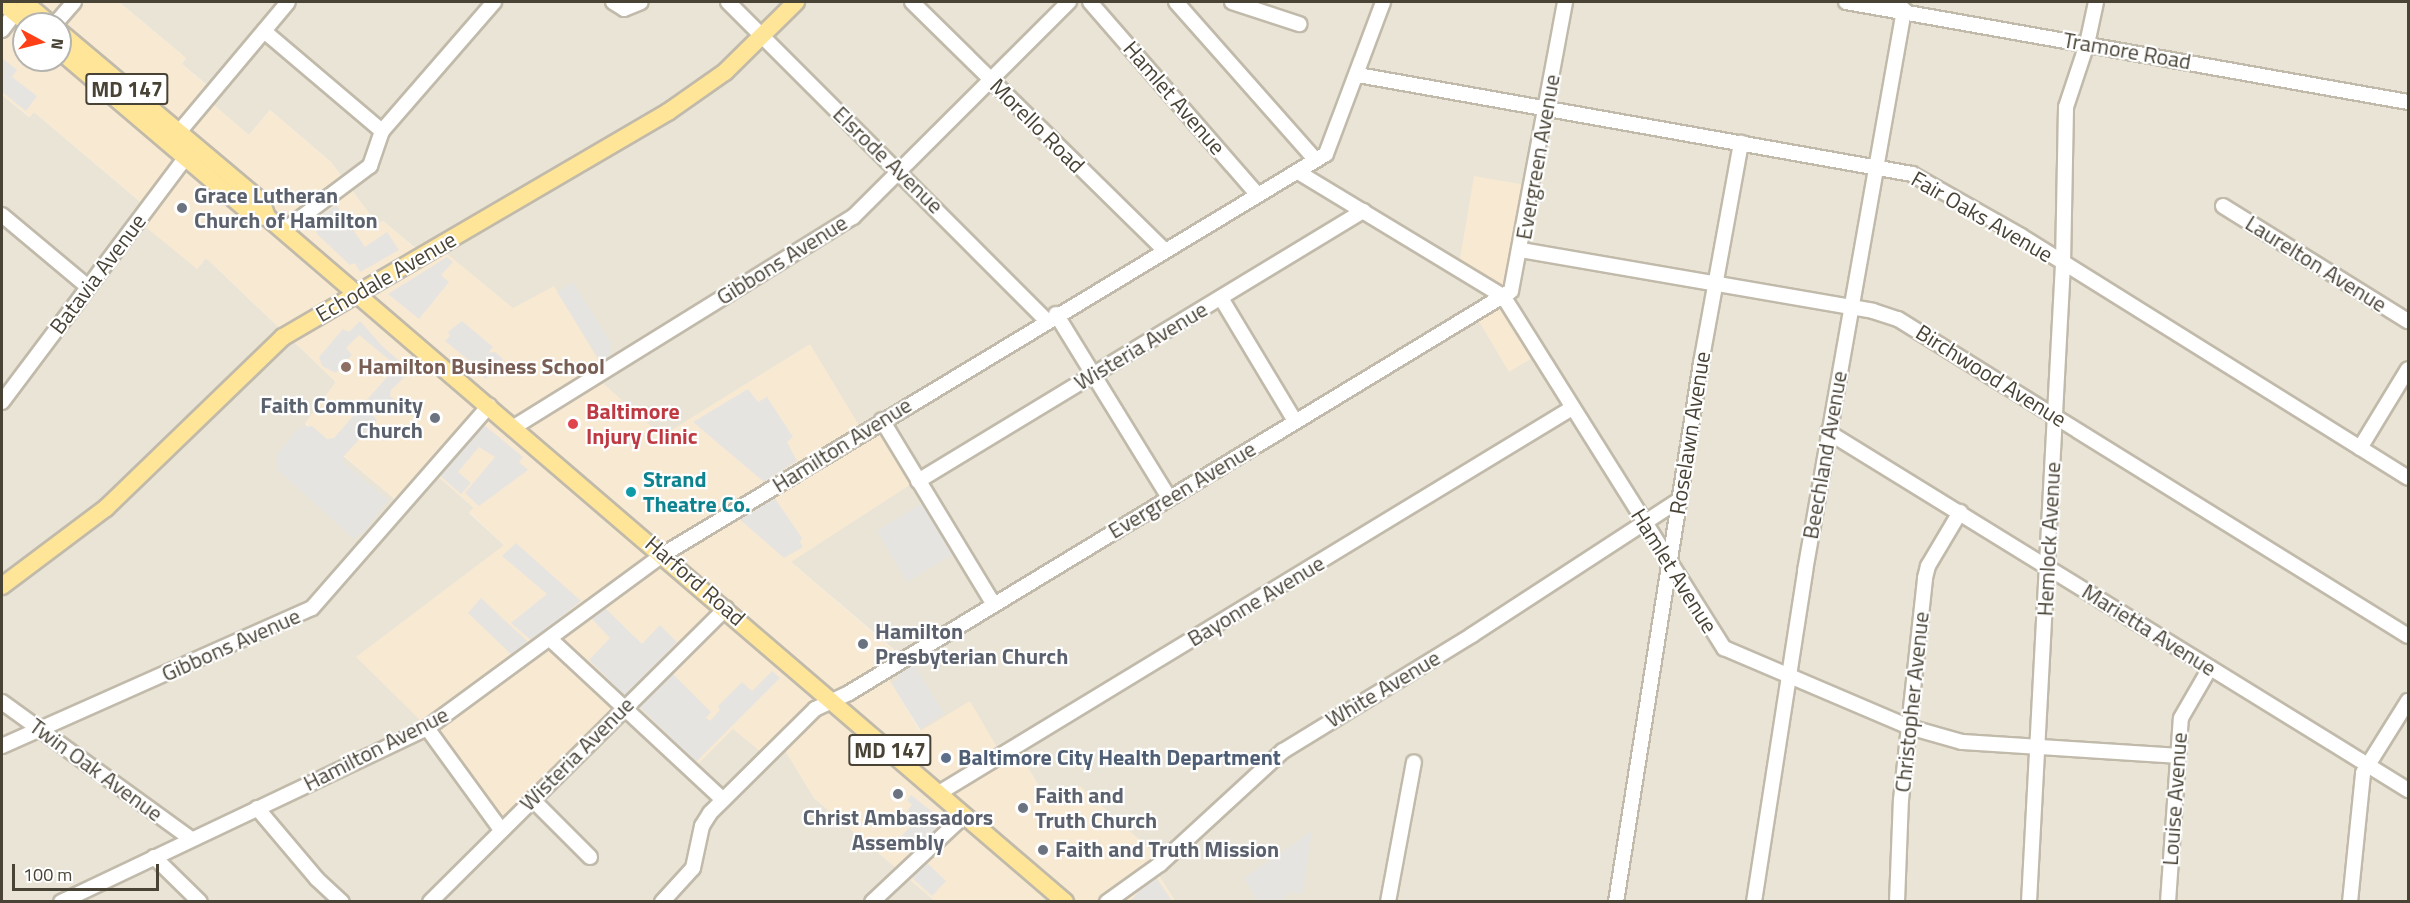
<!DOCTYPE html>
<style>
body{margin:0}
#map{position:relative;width:2410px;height:903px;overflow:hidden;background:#f5f2e9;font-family:"Titillium Web",sans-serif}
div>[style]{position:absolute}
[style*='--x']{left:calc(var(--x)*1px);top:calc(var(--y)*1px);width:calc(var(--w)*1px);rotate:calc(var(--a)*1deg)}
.residential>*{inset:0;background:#e9e4d6}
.commercial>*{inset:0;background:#f8e9d3}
.parking>*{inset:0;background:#e6e4e0}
.roads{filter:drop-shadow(2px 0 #c1baaa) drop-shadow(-2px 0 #c1baaa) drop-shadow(0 2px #c1baaa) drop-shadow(0 -2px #c1baaa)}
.minor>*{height:14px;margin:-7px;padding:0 7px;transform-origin:7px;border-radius:7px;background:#fff}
.major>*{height:16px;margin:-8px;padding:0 8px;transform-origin:8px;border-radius:8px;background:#ffe598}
.dots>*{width:16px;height:16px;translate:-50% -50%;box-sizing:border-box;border:3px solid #fff;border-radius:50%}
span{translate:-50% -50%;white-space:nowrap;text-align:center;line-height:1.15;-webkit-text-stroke:4.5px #fff;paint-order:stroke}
.shield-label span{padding:2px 4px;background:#fff;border:2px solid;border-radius:4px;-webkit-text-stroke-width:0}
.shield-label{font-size:21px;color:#494336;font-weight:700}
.street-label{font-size:22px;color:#494336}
.worship-label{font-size:22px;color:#5b616d;font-weight:700}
.left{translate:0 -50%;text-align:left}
.right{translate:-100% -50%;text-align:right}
.education-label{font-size:22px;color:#785e54;font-weight:700}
.health-label{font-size:22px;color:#be3a42;font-weight:700}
.culture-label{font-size:22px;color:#0d838f;font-weight:700}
.service-label{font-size:22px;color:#4e5e75;font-weight:700}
.frame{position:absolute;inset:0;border:3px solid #494336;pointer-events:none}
.north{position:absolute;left:12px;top:12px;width:60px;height:60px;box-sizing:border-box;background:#fff;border:2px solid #b6b4af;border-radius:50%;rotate:97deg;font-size:16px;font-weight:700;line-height:24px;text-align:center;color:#494336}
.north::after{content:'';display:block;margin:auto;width:21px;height:27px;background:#ff4016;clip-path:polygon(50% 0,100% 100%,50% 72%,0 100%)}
.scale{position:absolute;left:12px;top:864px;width:147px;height:27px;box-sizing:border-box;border:3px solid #494336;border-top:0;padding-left:8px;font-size:18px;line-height:21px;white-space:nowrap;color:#494336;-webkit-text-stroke:4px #fff;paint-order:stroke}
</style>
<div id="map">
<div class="residential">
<div style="clip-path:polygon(119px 2px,2408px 2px,2408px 901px,1175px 901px,1154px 868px,1050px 804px,1015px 747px,1001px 754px,921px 731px,884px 672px,905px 659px,791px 562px,863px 432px,662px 436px,440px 249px,425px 256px,383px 221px,377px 224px,331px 162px,270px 110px,249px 135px,205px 98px,212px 89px,182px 64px,186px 58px)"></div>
<div style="clip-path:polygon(2px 95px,29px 117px,34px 112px,151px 211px,197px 269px,206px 258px,336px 382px,305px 424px,402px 505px,432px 471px,474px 508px,469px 513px,504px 545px,625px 707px,733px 728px,767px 757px,781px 743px,814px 798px,935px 901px,2px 901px)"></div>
</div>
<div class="commercial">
<div style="clip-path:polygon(evenodd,2px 2px,119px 2px,186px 58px,182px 64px,212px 90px,206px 98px,249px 135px,270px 110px,331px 162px,377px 224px,383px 221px,424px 256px,440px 248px,513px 308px,554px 286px,605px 371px,596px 377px,662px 436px,810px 344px,863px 432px,882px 421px,916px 481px,791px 562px,905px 660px,885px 673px,920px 731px,970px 701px,1001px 754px,1015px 747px,1050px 804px,1080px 786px,1163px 861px,1154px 868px,1175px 901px,935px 901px,814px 798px,781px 744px,767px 757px,733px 729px,692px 770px,625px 707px,497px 834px,421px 733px,428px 728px,356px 657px,504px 545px,469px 512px,474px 508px,432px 471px,402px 505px,305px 423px,336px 382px,206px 258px,197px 269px,142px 224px,151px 211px,34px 112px,30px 117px,2px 95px,2px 2px,24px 24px,60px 24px,60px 60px,24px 60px,24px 24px)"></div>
<div style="clip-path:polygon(1474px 176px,1532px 186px,1511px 309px,1539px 354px,1509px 372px,1474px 313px,1500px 298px,1458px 270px)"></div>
</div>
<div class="parking">
<div style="clip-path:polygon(2px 58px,17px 70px,12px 77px,37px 96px,26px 111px,2px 92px)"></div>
<div style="clip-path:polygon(336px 205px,365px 247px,387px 232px,399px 250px,360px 272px,355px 263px,350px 265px,318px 235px,312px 222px)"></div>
<div style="clip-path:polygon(447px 257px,453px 262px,441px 275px,449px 282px,419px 319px,388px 294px)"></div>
<div style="clip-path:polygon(573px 282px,611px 343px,609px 358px,603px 365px,557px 292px)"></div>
<div style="clip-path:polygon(360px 321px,383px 347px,402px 363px,407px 360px,415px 367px,391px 390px,390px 396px,397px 402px,388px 411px,380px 404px,371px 414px,377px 420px,343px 457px,344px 463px,388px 500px,362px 535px,359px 533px,354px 539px,277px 469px,277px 454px,299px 428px,312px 426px,327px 439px,334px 438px,393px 370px,393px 363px,359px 335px,346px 348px,352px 355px,336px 373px,322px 366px,319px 357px,343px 329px,349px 332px)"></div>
<div style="clip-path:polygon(462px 321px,493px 347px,488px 353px,495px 352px,503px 359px,486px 379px,478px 372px,482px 361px,476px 366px,445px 341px,450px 336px,448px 332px)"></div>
<div style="clip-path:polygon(748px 389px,758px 402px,767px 397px,793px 437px,787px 442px,797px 461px,764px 482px,693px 422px)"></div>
<div style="clip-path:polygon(483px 424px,523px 457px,519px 462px,528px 470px,479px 506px,465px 493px,495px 457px,479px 447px,458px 472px,471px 483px,461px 494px,439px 475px)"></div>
<div style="clip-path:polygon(774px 497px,802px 538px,800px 542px,803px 547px,784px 558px,738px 518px)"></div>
<div style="clip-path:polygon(922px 503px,953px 554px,907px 582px,877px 531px)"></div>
<div style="clip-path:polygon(516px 543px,581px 601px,532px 641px,511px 623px,547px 594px,502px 556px)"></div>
<div style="clip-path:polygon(481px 598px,528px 642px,514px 657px,468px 613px)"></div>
<div style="clip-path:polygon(602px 605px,642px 644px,660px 625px,677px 642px,626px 697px,589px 660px,610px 638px,590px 617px)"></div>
<div style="clip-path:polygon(912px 662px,944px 713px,920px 729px,892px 684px,900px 678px,896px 672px)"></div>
<div style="clip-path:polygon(670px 671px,711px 712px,706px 718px,710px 721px,720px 710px,718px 706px,742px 682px,752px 691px,772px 671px,780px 678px,696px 762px,639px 707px,638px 703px)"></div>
<div style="clip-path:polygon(911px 795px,944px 821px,912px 851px,895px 843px,917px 819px,907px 811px,912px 805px,907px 800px)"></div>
<div style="clip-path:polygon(1312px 831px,1302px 894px,1290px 892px,1283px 901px,1251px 901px,1256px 898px,1244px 878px)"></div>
<div style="clip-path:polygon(925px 861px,946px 881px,932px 896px,911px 877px)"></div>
<div style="clip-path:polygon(1156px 877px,1172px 901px,1130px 901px,1142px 888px)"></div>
</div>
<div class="roads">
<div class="minor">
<div style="--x:613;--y:2;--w:13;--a:32"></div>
<div style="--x:624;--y:9;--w:18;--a:-22"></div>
<div style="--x:728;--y:2;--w:450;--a:45"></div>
<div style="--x:912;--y:2;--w:354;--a:44.5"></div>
<div style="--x:1090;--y:2;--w:254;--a:49"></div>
<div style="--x:1176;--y:2;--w:211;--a:48.5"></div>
<div style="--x:1232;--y:2;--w:71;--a:18.2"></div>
<div style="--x:1846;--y:2;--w:571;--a:10.09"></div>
<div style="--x:55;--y:24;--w:29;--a:-49"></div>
<div style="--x:2;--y:30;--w:21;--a:-53"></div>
<div style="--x:264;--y:31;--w:155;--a:40.3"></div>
<div style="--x:1358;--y:75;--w:563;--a:10.13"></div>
<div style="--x:1912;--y:174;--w:125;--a:29.6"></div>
<div style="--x:2021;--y:236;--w:456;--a:32"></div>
<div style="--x:174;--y:138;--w:177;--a:-50"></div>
<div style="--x:1298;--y:172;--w:240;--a:31.2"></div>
<div style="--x:1503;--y:296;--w:416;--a:57.9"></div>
<div style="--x:1724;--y:648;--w:201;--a:23.1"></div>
<div style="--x:1909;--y:727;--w:55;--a:15.8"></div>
<div style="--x:1962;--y:742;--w:215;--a:3.7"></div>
<div style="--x:2223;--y:206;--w:218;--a:31.9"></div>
<div style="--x:2;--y:215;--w:112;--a:39.9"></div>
<div style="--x:283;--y:231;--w:109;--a:-36.8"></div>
<div style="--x:370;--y:166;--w:37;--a:-71"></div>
<div style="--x:382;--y:131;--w:171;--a:-49"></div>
<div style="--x:1521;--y:250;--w:357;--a:9.8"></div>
<div style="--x:1873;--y:311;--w:26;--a:18"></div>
<div style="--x:1898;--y:319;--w:600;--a:31.86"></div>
<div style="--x:1221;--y:298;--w:144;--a:59"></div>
<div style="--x:1056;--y:314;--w:216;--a:58.4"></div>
<div style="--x:2;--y:402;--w:315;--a:-53.1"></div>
<div style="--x:882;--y:420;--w:216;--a:58.8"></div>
<div style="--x:514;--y:427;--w:399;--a:-31.8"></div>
<div style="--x:853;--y:217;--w:305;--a:-44.9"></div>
<div style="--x:1828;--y:432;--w:682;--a:31.68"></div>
<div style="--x:2360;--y:448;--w:92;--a:-58.7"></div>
<div style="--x:918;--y:481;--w:521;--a:-31.25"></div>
<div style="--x:550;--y:639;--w:236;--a:42.9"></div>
<div style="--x:2;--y:702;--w:233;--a:35.9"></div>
<div style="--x:427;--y:728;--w:126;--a:54"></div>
<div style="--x:2;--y:746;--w:339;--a:-24"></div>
<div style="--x:312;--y:608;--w:269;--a:-48.8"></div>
<div style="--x:939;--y:793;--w:741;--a:-31.31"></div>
<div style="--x:532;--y:799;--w:82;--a:45"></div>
<div style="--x:257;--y:808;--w:93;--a:49.8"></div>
<div style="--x:317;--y:879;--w:34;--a:43"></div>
<div style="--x:154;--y:857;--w:64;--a:44.4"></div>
<div style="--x:61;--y:902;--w:405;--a:-25.4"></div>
<div style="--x:427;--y:728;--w:294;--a:-36.3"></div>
<div style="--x:664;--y:554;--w:773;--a:-31.14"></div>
<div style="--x:1326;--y:154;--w:162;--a:-69.4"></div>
<div style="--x:430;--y:902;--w:417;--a:-44.8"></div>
<div style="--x:662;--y:902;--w:46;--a:-47.6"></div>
<div style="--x:693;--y:868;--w:43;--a:-77.9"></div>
<div style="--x:702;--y:826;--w:15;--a:-58"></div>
<div style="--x:710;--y:813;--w:148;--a:-44.7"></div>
<div style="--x:815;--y:709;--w:38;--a:-25"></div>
<div style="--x:849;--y:693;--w:774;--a:-31.27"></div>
<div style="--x:1511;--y:291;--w:294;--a:-79.4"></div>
<div style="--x:872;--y:902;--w:127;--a:-43.1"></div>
<div style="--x:1107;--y:902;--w:65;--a:-35.6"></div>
<div style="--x:1160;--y:864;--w:167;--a:-42.6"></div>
<div style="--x:1283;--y:751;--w:222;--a:-31.5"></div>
<div style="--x:1472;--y:635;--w:247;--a:-33.1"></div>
<div style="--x:1388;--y:902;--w:142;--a:-79.5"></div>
<div style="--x:1616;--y:902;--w:546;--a:-81.04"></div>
<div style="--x:1701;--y:363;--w:224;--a:-79.7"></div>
<div style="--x:1754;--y:902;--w:335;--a:-81.2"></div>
<div style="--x:1805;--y:571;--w:570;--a:-79.99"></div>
<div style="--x:1904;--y:10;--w:12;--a:-138"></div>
<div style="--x:1897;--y:902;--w:102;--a:-87.8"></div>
<div style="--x:1901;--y:800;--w:223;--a:-83.8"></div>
<div style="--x:1925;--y:578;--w:12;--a:-76"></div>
<div style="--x:1928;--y:566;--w:63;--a:-59.3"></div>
<div style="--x:2029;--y:902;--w:639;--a:-86.95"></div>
<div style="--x:2063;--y:264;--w:157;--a:-88.9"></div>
<div style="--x:2066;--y:107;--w:66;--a:-71.6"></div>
<div style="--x:2087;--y:44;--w:43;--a:-77.9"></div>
<div style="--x:2168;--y:902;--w:184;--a:-86"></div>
<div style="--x:2181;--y:718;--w:58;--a:-59.9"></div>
<div style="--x:2350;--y:902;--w:130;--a:-84.2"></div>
<div style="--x:2363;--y:773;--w:85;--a:-58"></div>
</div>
<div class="major">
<div style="--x:2;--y:2;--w:34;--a:40"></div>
<div style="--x:24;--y:2;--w:34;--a:40"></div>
<div style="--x:60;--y:32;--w:263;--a:40.1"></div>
<div style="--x:261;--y:201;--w:17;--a:69"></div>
<div style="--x:267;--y:217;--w:1052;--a:40.64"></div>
<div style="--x:60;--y:51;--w:255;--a:40.4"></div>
<div style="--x:254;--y:216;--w:13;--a:4"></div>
<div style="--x:2;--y:586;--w:130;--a:-36.9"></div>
<div style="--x:106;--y:508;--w:246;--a:-44"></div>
<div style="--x:283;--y:337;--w:446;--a:-30.3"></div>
<div style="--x:668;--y:112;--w:70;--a:-35.1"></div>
<div style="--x:725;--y:72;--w:100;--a:-44.6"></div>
</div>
</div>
<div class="dots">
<div style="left:182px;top:208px;background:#6b7280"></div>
<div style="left:346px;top:367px;background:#8d6e63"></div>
<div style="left:435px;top:418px;background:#6b7280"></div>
<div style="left:573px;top:424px;background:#e0444e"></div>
<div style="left:631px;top:492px;background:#0f9aa8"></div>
<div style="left:863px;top:644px;background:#6b7280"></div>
<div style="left:946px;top:758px;background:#5c6f8a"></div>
<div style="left:898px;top:794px;background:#6b7280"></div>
<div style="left:1023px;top:808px;background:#6b7280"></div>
<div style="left:1043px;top:850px;background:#6b7280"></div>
</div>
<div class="shield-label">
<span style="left:127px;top:89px">MD 147</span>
<span style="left:890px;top:750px">MD 147</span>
</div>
<div class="street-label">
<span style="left:2127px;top:51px;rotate:10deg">Tramore Road</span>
<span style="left:1174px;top:98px;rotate:49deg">Hamlet Avenue</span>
<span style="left:1037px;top:126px;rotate:45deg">Morello Road</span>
<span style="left:1538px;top:157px;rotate:-80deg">Evergreen Avenue</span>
<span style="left:888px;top:160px;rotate:44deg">Elsrode Avenue</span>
<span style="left:1982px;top:217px;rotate:30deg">Fair Oaks Avenue</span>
<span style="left:782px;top:260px;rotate:-32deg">Gibbons Avenue</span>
<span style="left:2316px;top:264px;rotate:32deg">Laurelton Avenue</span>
<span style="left:98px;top:274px;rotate:-53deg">Batavia Avenue</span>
<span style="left:386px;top:277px;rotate:-30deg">Echodale Avenue</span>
<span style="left:1141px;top:346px;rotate:-31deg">Wisteria Avenue</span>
<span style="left:1991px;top:376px;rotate:32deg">Birchwood Avenue</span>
<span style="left:1690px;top:433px;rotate:-81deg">Roselawn Avenue</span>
<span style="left:842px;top:445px;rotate:-32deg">Hamilton Avenue</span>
<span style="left:1825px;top:455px;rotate:-80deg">Beechland Avenue</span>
<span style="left:1182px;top:490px;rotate:-31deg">Evergreen Avenue</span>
<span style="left:2049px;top:539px;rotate:-87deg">Hemlock Avenue</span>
<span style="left:1674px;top:571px;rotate:58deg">Hamlet Avenue</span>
<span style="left:695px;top:581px;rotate:41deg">Harford Road</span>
<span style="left:1256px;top:601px;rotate:-31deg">Bayonne Avenue</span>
<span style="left:2149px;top:630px;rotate:32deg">Marietta Avenue</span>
<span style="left:231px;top:645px;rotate:-24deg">Gibbons Avenue</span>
<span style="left:1383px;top:689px;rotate:-31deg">White Avenue</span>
<span style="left:1912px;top:702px;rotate:-84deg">Christopher Avenue</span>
<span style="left:376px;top:749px;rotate:-27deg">Hamilton Avenue</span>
<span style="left:577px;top:754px;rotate:-45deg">Wisteria Avenue</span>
<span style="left:96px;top:770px;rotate:36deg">Twin Oak Avenue</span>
<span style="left:2175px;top:799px;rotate:-86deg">Louise Avenue</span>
</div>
<div class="worship-label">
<span class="left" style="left:194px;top:208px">Grace Lutheran<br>Church of Hamilton</span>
<span class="right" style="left:423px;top:418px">Faith Community<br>Church</span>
<span class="left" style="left:875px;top:644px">Hamilton<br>Presbyterian Church</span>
<span class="left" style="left:1035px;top:808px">Faith and<br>Truth Church</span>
<span style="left:898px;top:830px">Christ Ambassadors<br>Assembly</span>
<span class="left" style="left:1055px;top:850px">Faith and Truth Mission</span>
</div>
<div class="education-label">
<span class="left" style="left:358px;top:367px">Hamilton Business School</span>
</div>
<div class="health-label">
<span class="left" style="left:586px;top:424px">Baltimore<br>Injury Clinic</span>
</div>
<div class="culture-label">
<span class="left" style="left:643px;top:492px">Strand<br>Theatre Co.</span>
</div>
<div class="service-label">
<span class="left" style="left:958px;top:758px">Baltimore City Health Department</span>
</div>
<div class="frame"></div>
<div class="north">N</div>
<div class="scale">100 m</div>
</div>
